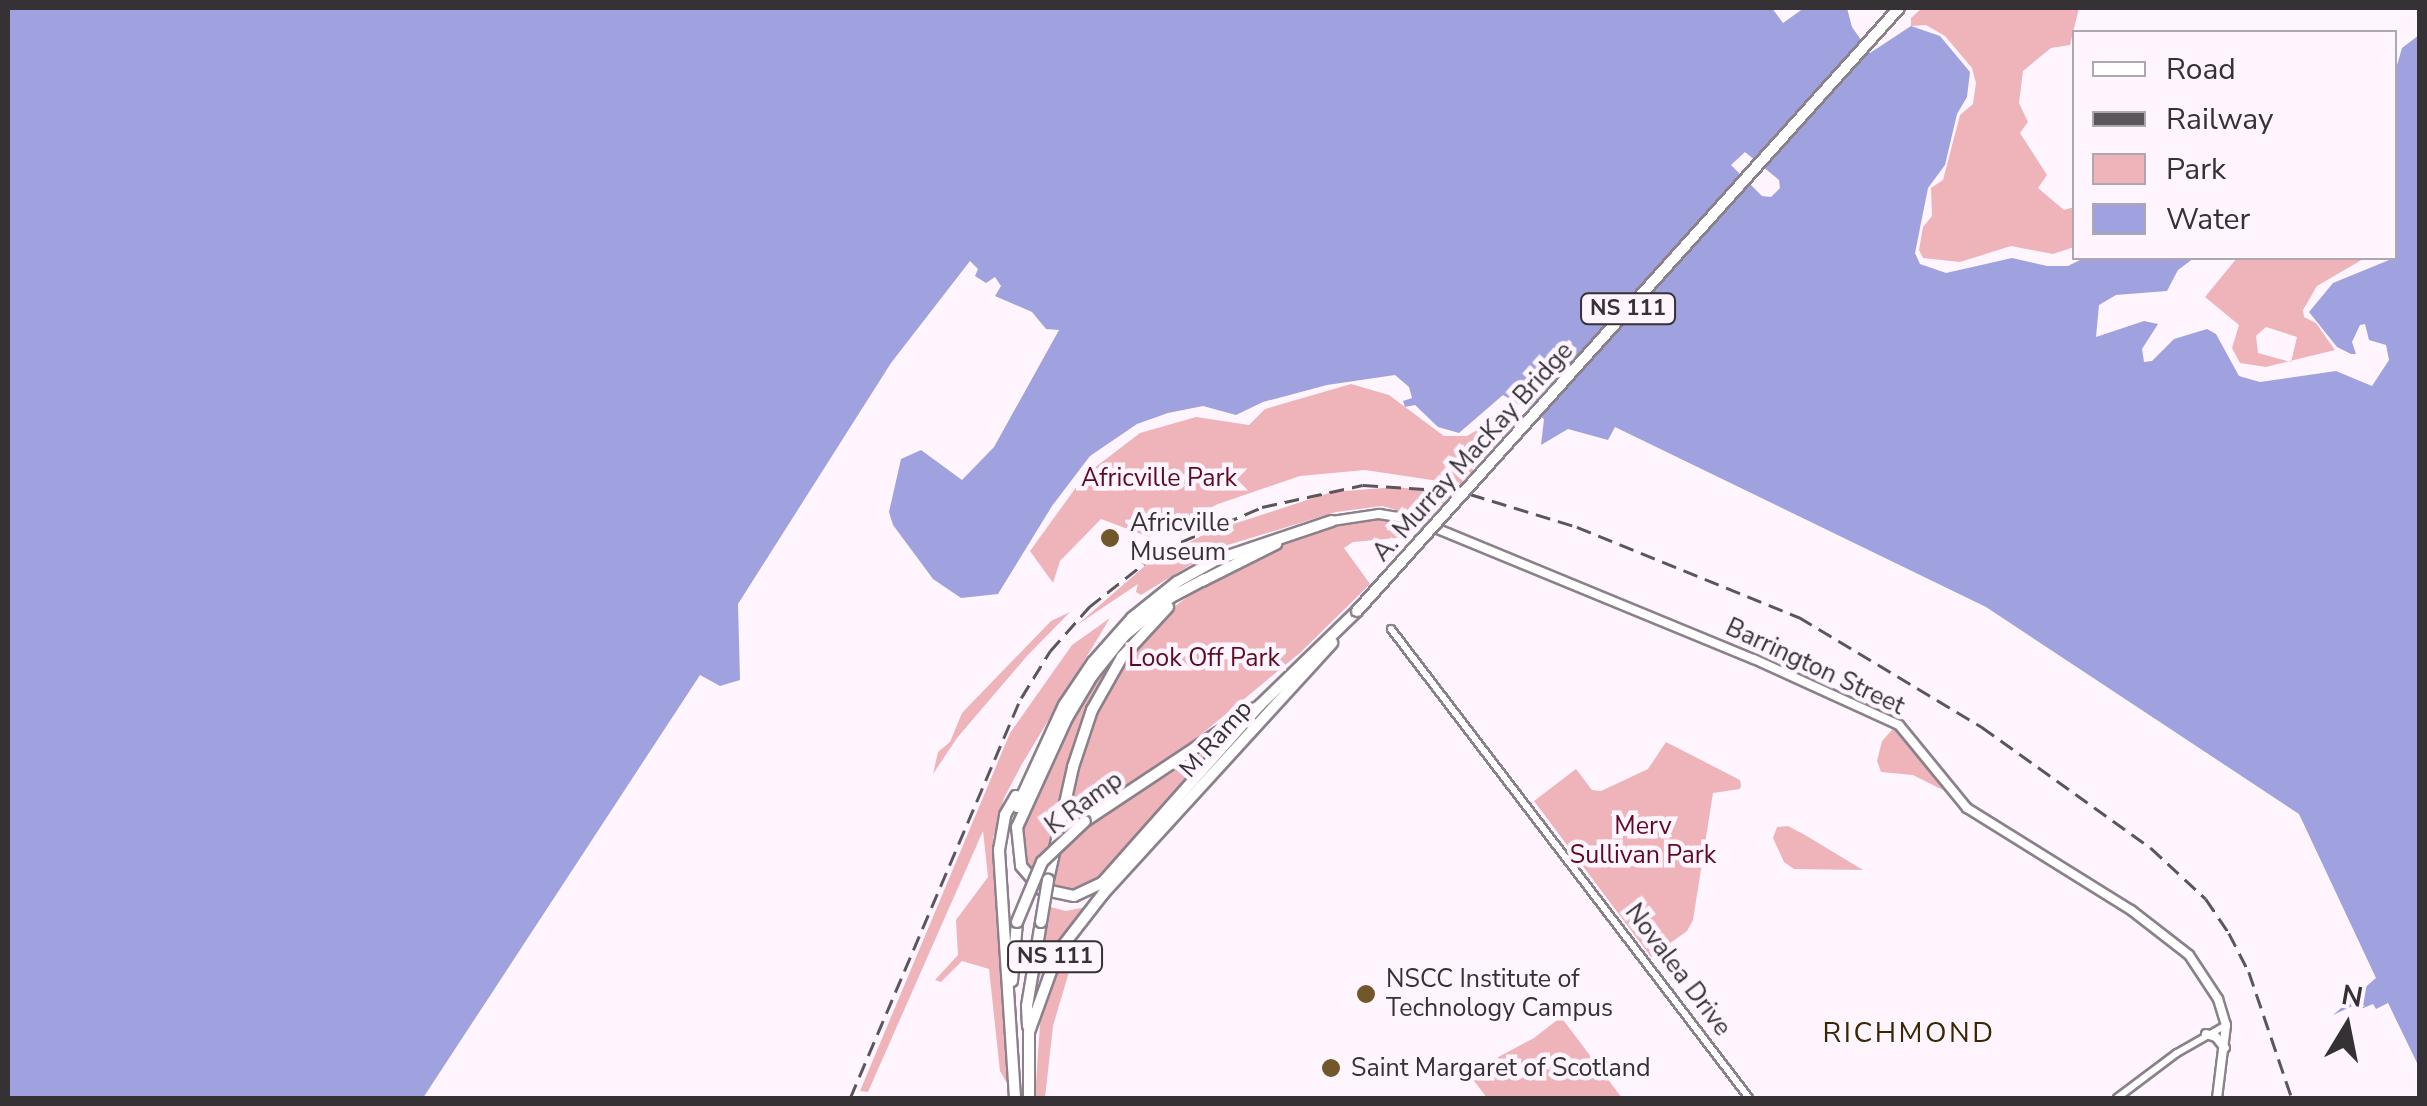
<!DOCTYPE html>
<style>
body{margin:0}
#map{position:relative;width:2427px;height:1106px;overflow:hidden;background:#fef5fe;font-family:"Nunito Sans",sans-serif}
div>[style]{position:absolute}
[style*='--x']{left:calc(var(--x)*1px);top:calc(var(--y)*1px);width:calc(var(--w)*1px);rotate:calc(var(--a)*1deg)}
.green>*{inset:0;background:#efb4b9}
.water>*{inset:0;background:#a0a2df}
.roads{filter:drop-shadow(2px 0 #8b818a) drop-shadow(-2px 0 #8b818a) drop-shadow(0 2px #8b818a) drop-shadow(0 -2px #8b818a)}
.tertiary>*{height:6px;margin:-3px;padding:0 3px;transform-origin:3px;border-radius:3px;background:#fff}
.primary>*{height:8px;margin:-4px;padding:0 4px;transform-origin:4px;border-radius:4px;background:#fff}
.motorway>*{height:10px;margin:-5px;padding:0 5px;transform-origin:5px;border-radius:5px;background:#fff}
.rail>*{height:2.5px;margin-top:-1.25px;transform-origin:0;background:repeating-linear-gradient(90deg,#5b565b 0 15px,transparent 0 23px)}
.bridges{filter:drop-shadow(2px 0 #8b818a) drop-shadow(-2px 0 #8b818a) drop-shadow(0 2px #8b818a) drop-shadow(0 -2px #8b818a)}
.motorway-bridge>*{height:10px;margin:-5px;padding:0 5px;transform-origin:5px;border-radius:5px;background:#fff}
.dots>*{width:28px;height:28px;translate:-50% -50%;box-sizing:border-box;border:5px solid #fef5fe;border-radius:50%}
span{translate:-50% -50%;white-space:nowrap;text-align:center;line-height:1.15;-webkit-text-stroke:9px #fef5fe;paint-order:stroke}
.shield-label span{padding:2px 8px;background:#fef5fe;border:2px solid;border-radius:8px;-webkit-text-stroke-width:0}
.shield-label{font-size:22px;color:#353135;font-weight:700}
.street-label{font-size:25px;color:#353135}
.park-label{font-size:25px;color:#600921}
.poi-label{font-size:25px;color:#353135}
.left{translate:0 -50%;text-align:left}
.neighbourhood-label{font-size:28px;color:#3a2700;letter-spacing:2.5px}
.frame{position:absolute;inset:0;border:10px solid #353135;pointer-events:none}
.legend{position:absolute;left:2072px;top:30px;width:325px;height:230px;box-sizing:border-box;background:#fef5fe;border:2px solid #aea7ae;margin:0;padding:12px 18px;list-style:none;font-size:30px;color:#353135}
.legend li{display:flex;align-items:center;gap:20px;height:50px}
.legend b{width:50px;border:2px solid #aea7ae}
.north{position:absolute;left:2297px;top:976px;width:100px;height:100px;-webkit-text-stroke:8px #fef5fe;paint-order:stroke;rotate:10deg;font-size:28px;font-weight:700;line-height:40px;text-align:center;color:#353135}
.north::after{content:'';display:block;margin:auto;width:35px;height:45px;background:#353135;clip-path:polygon(50% 0,100% 100%,50% 72%,0 100%)}
</style>
<div id="map">
<div class="green">
<div style="clip-path:polygon(1922px 8px,2079px 8px,2070px 45px,2051px 48px,2023px 71px,2019px 103px,2028px 122px,2020px 133px,2047px 175px,2038px 188px,2064px 210px,2074px 207px,2074px 247px,2053px 254px,2011px 246px,1960px 262px,1923px 258px,1919px 250px,1923px 227px,1932px 216px,1931px 188px,1943px 180px,1960px 115px,1973px 104px,1976px 83px,1972px 68px,1945px 36px,1926px 25px,1911px 26px,1911px 18px)"></div>
<div style="clip-path:polygon(evenodd,2237px 258px,2365px 258px,2317px 286px,2303px 310px,2304px 317px,2316px 323px,2335px 350px,2266px 367px,2240px 363px,2232px 348px,2239px 325px,2205px 297px,2237px 258px,2266px 327px,2297px 337px,2291px 362px,2258px 353px,2256px 336px,2266px 327px)"></div>
<div style="clip-path:polygon(1351px 384px,1389px 395px,1444px 436px,1467px 436px,1484px 426px,1496px 429px,1465px 485px,1365px 470px,1300px 476px,1218px 504px,1149px 537px,1101px 519px,1060px 561px,1053px 583px,1030px 551px,1085px 475px,1140px 433px,1196px 417px,1249px 425px,1265px 409px)"></div>
<div style="clip-path:polygon(1396px 487px,1452px 493px,1429px 519px,1382px 506px,1336px 512px,1218px 548px,1141px 595px,1136px 592px,1138px 584px,1077px 625px,1147px 564px,1209px 532px,1332px 492px)"></div>
<div style="clip-path:polygon(1377px 515px,1417px 522px,1407px 537px,1353px 542px,1344px 548px,1370px 584px,1301px 652px,1192px 742px,1197px 744px,1071px 824px,1076px 834px,1201px 754px,1248px 718px,1105px 879px,1086px 893px,1050px 893px,1072px 784px,1102px 692px,1155px 621px,1213px 578px,1267px 551px,1347px 519px)"></div>
<div style="clip-path:polygon(1070px 612px,1027px 656px,957px 738px,933px 774px,938px 752px,950px 742px,962px 713px,1051px 621px)"></div>
<div style="clip-path:polygon(1110px 618px,1022px 764px,1004px 798px,993px 838px,1008px 1085px,1000px 1071px,989px 969px,962px 961px,941px 982px,935px 980px,958px 955px,956px 920px,988px 877px,983px 831px,868px 1092px,860px 1091px,1010px 733px,1072px 645px)"></div>
<div style="clip-path:polygon(1136px 631px,1089px 702px,1067px 766px,1042px 888px,1024px 868px,1017px 844px,1023px 819px,1079px 703px,1104px 662px)"></div>
<div style="clip-path:polygon(1893px 729px,1905px 738px,1943px 790px,1913px 775px,1881px 772px,1877px 761px,1882px 741px)"></div>
<div style="clip-path:polygon(1666px 742px,1740px 780px,1741px 785px,1740px 789px,1713px 793px,1693px 920px,1687px 931px,1651px 957px,1534px 801px,1576px 769px,1592px 790px,1601px 791px,1648px 769px)"></div>
<div style="clip-path:polygon(1788px 826px,1805px 835px,1863px 870px,1794px 869px,1784px 862px,1773px 838px,1777px 827px)"></div>
<div style="clip-path:polygon(1047px 906px,1066px 911px,1091px 906px,1063px 935px,1041px 974px,1031px 1006px)"></div>
<div style="clip-path:polygon(1066px 953px,1074px 955px,1053px 1026px,1045px 1098px,1035px 1098px,1040px 1024px,1053px 977px)"></div>
<div style="clip-path:polygon(1561px 1017px,1622px 1098px,1487px 1098px,1468px 1073px,1534px 1038px)"></div>
</div>
<div class="water">
<div style="clip-path:polygon(evenodd,8px 8px,1772px 8px,1783px 23px,1804px 8px,1847px 8px,1852px 27px,1870px 53px,1911px 26px,1940px 36px,1970px 72px,1967px 97px,1957px 114px,1945px 165px,1928px 188px,1915px 253px,1920px 264px,1946px 273px,2012px 258px,2047px 266px,2068px 266px,2084px 258px,2194px 258px,2178px 270px,2167px 291px,2116px 295px,2099px 305px,2096px 337px,2144px 321px,2158px 324px,2142px 349px,2144px 362px,2152px 361px,2174px 339px,2207px 329px,2216px 334px,2239px 376px,2260px 382px,2336px 371px,2372px 386px,2389px 360px,2386px 345px,2369px 340px,2365px 324px,2360px 325px,2352px 342px,2356px 354px,2351px 354px,2337px 347px,2309px 312px,2333px 283px,2394px 258px,2395px 72px,2402px 48px,2419px 35px,2419px 1067px,2388px 1003px,2376px 1009px,2373px 1004px,2361px 1009px,2355px 1005px,2333px 1015px,2376px 978px,2299px 814px,1986px 607px,1615px 427px,1608px 440px,1568px 429px,1541px 445px,1544px 419px,1503px 395px,1459px 433px,1438px 427px,1415px 405px,1405px 407px,1403px 401px,1412px 398px,1409px 387px,1395px 375px,1327px 385px,1263px 402px,1236px 415px,1203px 406px,1168px 413px,1137px 424px,1090px 456px,1052px 506px,998px 594px,961px 598px,933px 579px,893px 525px,889px 512px,901px 459px,921px 450px,962px 480px,994px 447px,1059px 330px,1046px 329px,1032px 312px,995px 296px,1001px 286px,995px 277px,986px 283px,975px 276px,978px 269px,970px 261px,891px 363px,738px 604px,740px 680px,720px 686px,700px 675px,423px 1098px,8px 1098px,8px 8px,1745px 152px,1779px 180px,1780px 188px,1771px 197px,1762px 196px,1731px 165px,1745px 152px)"></div>
</div>
<div class="roads">
<div class="tertiary">
<div style="--x:1391;--y:629;--w:590;--a:52.64"></div>
<div style="--x:2117;--y:1098;--w:75;--a:-36.9"></div>
<div style="--x:2177;--y:1053;--w:56;--a:-29.7"></div>
</div>
<div class="primary">
<div style="--x:1332;--y:521;--w:48;--a:-8.5"></div>
<div style="--x:1379;--y:514;--w:37;--a:9"></div>
<div style="--x:1416;--y:520;--w:365;--a:22.4"></div>
<div style="--x:1754;--y:659;--w:159;--a:24.5"></div>
<div style="--x:1899;--y:725;--w:107;--a:50.7"></div>
<div style="--x:1967;--y:808;--w:193;--a:31.9"></div>
<div style="--x:2131;--y:910;--w:73;--a:37.8"></div>
<div style="--x:2189;--y:955;--w:53;--a:56.6"></div>
<div style="--x:2218;--y:999;--w:27;--a:73"></div>
<div style="--x:2226;--y:1025;--w:74;--a:97"></div>
<div style="--x:2206;--y:1034;--w:10;--a:17"></div>
<div style="--x:2216;--y:1037;--w:14;--a:51"></div>
</div>
<div class="motorway">
<div style="--x:1205;--y:579;--w:40;--a:152"></div>
<div style="--x:1170;--y:598;--w:60;--a:140.4"></div>
<div style="--x:1124;--y:636;--w:51;--a:128.7"></div>
<div style="--x:1092;--y:676;--w:49;--a:120.8"></div>
<div style="--x:1067;--y:718;--w:120;--a:114.6"></div>
<div style="--x:1017;--y:827;--w:39;--a:84"></div>
<div style="--x:1021;--y:866;--w:30;--a:49"></div>
<div style="--x:1041;--y:889;--w:34;--a:12"></div>
<div style="--x:1074;--y:896;--w:31;--a:-25"></div>
<div style="--x:1102;--y:883;--w:238;--a:-48.4"></div>
<div style="--x:1260;--y:705;--w:135;--a:-44.1"></div>
<div style="--x:1202;--y:581;--w:83;--a:-26.6"></div>
<div style="--x:1017;--y:807;--w:112;--a:-65.3"></div>
<div style="--x:1064;--y:705;--w:52;--a:-56"></div>
<div style="--x:1093;--y:662;--w:59;--a:-48.4"></div>
<div style="--x:1132;--y:618;--w:58;--a:-38.7"></div>
<div style="--x:1177;--y:582;--w:45;--a:-29.4"></div>
<div style="--x:1216;--y:560;--w:122;--a:-18.6"></div>
<div style="--x:1085;--y:821;--w:204;--a:-33.6"></div>
<div style="--x:1048;--y:880;--w:116;--a:-77.5"></div>
<div style="--x:1073;--y:767;--w:60;--a:-71.6"></div>
<div style="--x:1092;--y:710;--w:61;--a:-60.5"></div>
<div style="--x:1122;--y:657;--w:68;--a:-47.4"></div>
<div style="--x:1012;--y:981;--w:59;--a:-85.2"></div>
<div style="--x:1028;--y:1026;--w:20;--a:-93"></div>
<div style="--x:1027;--y:1006;--w:85;--a:-80.5"></div>
<div style="--x:1015;--y:1098;--w:249;--a:-93.7"></div>
<div style="--x:999;--y:850;--w:36;--a:-80"></div>
<div style="--x:1005;--y:815;--w:22;--a:-60"></div>
<div style="--x:1029;--y:1098;--w:66;--a:-90"></div>
<div style="--x:1029;--y:1032;--w:85;--a:-70.1"></div>
<div style="--x:1058;--y:952;--w:73;--a:-52.2"></div>
<div style="--x:1103;--y:894;--w:340;--a:-47.6"></div>
</div>
</div>
<div class="rail">
<div style="--x:1470;--y:494;--w:112;--a:17.1"></div>
<div style="--x:1577;--y:527;--w:240;--a:22.1"></div>
<div style="--x:1799;--y:617;--w:214;--a:31"></div>
<div style="--x:1982;--y:727;--w:208;--a:35.6"></div>
<div style="--x:2151;--y:848;--w:75;--a:42.8"></div>
<div style="--x:2206;--y:899;--w:41;--a:55.9"></div>
<div style="--x:2229;--y:933;--w:44;--a:62.9"></div>
<div style="--x:2249;--y:972;--w:133;--a:71.2"></div>
<div style="--x:850;--y:1098;--w:435;--a:-66.9"></div>
<div style="--x:1021;--y:698;--w:55;--a:-58.3"></div>
<div style="--x:1050;--y:651;--w:59;--a:-48.4"></div>
<div style="--x:1089;--y:607;--w:90;--a:-38.3"></div>
<div style="--x:1160;--y:551;--w:111;--a:-23.3"></div>
<div style="--x:1262;--y:507;--w:103;--a:-12.3"></div>
<div style="--x:1363;--y:485;--w:93;--a:3.7"></div>
</div>
<div class="bridges">
<div class="motorway-bridge">
<div style="--x:1357;--y:611;--w:811;--a:-48.05"></div>
<div style="--x:1017;--y:922;--w:65;--a:-67.4"></div>
<div style="--x:1042;--y:862;--w:59;--a:-43.6"></div>
<div style="--x:1041;--y:922;--w:43;--a:-80.5"></div>
</div>
</div>
<div class="dots">
<div style="left:1110px;top:538px;background:#715729"></div>
<div style="left:1366px;top:994px;background:#715729"></div>
<div style="left:1331px;top:1068px;background:#715729"></div>
</div>
<div class="shield-label">
<span style="left:1628px;top:309px">NS 111</span>
<span style="left:1055px;top:957px">NS 111</span>
</div>
<div class="street-label">
<span style="left:1473px;top:452px;rotate:-48deg">A. Murray MacKay Bridge</span>
<span style="left:1815px;top:667px;rotate:25deg">Barrington Street</span>
<span style="left:1216px;top:739px;rotate:-48deg">M Ramp</span>
<span style="left:1084px;top:803px;rotate:-36deg">K Ramp</span>
<span style="left:1678px;top:970px;rotate:53deg">Novalea Drive</span>
</div>
<div class="park-label">
<span style="left:1159px;top:478px">Africville Park</span>
<span style="left:1204px;top:658px">Look Off Park</span>
<span style="left:1643px;top:841px">Merv<br>Sullivan Park</span>
</div>
<div class="poi-label">
<span class="left" style="left:1130px;top:538px">Africville<br>Museum</span>
<span class="left" style="left:1386px;top:994px">NSCC Institute of<br>Technology Campus</span>
<span class="left" style="left:1351px;top:1068px">Saint Margaret of Scotland</span>
</div>
<div class="neighbourhood-label">
<span style="left:1909px;top:1033px">RICHMOND</span>
</div>
<div class="frame"></div>
<ul class="legend">
<li><b style="height:12px;background:#fff"></b>Road</li>
<li><b style="height:12px;background:#5b565b"></b>Railway</li>
<li><b style="height:28px;background:#efb4b9"></b>Park</li>
<li><b style="height:28px;background:#a0a2df"></b>Water</li>
</ul>
<div class="north">N</div>
</div>
